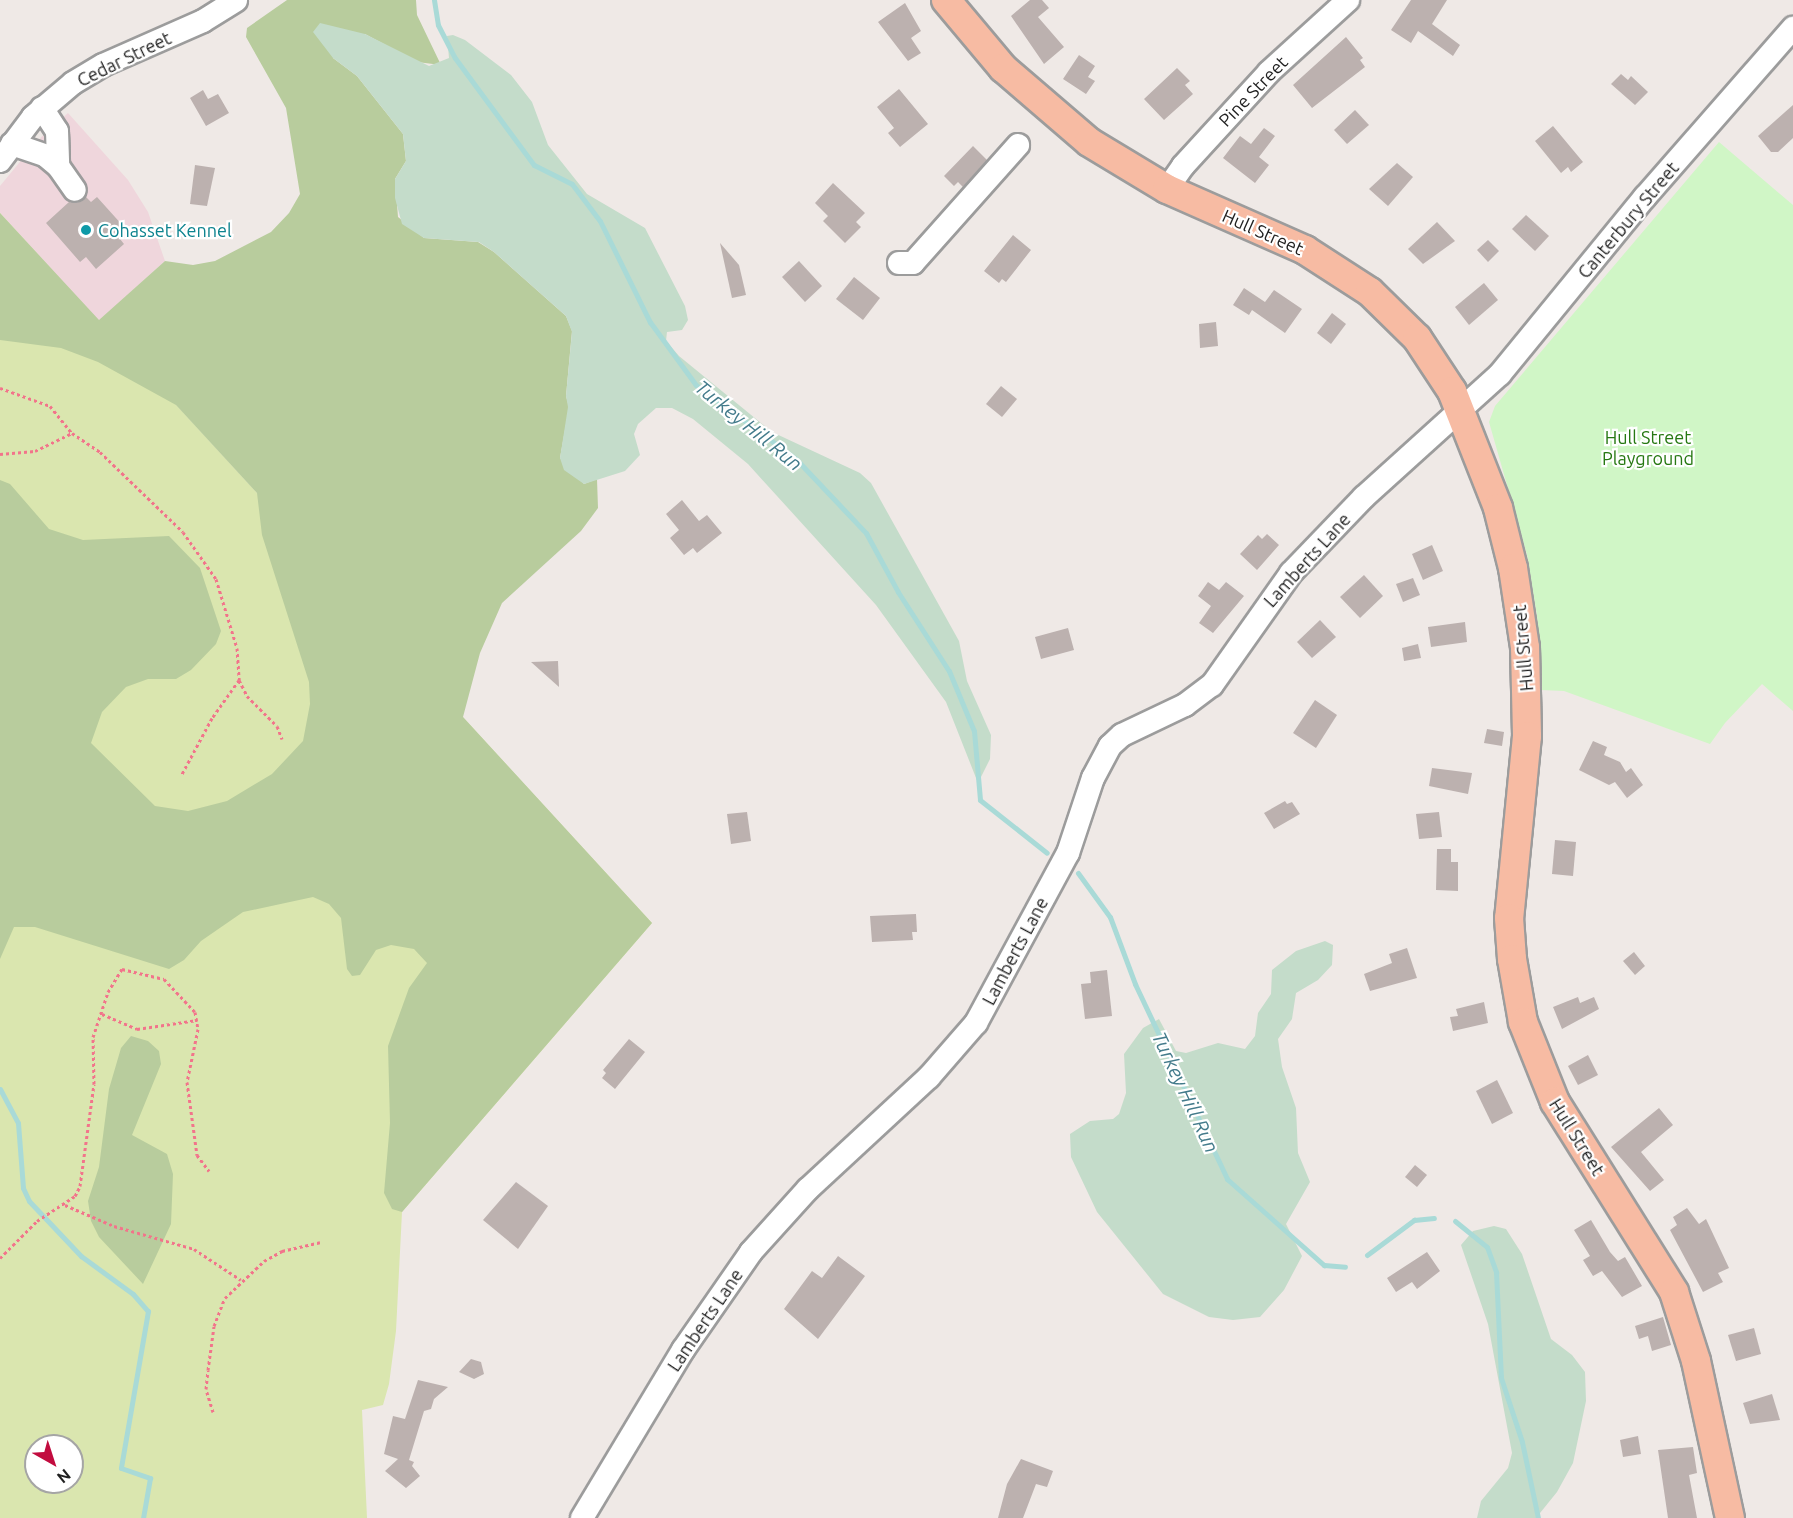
<!DOCTYPE html>
<style>
body{margin:0}
#map{position:relative;width:1793px;height:1518px;overflow:hidden;background:#efe9e6;font-family:Ubuntu,sans-serif}
div>[style]{position:absolute}
[style*='--x']{left:calc(var(--x)*1px);top:calc(var(--y)*1px);width:calc(var(--w)*1px);rotate:calc(var(--a)*1deg)}
.commercial>*{inset:0;background:#efd6dc}
.grass>*{inset:0;background:#dae6af}
.forest>*{inset:0;background:#b8cc9d}
.wetland>*{inset:0;background:#c4dcca}
.park>*{inset:0;background:#d0f6c6}
.stream>*{height:5px;margin:-2.5px;padding:0 2.5px;transform-origin:2.5px;border-radius:2.5px;background:#a9dad7}
.building>*{inset:0;background:#bcb1af}
.path>*{height:3px;margin-top:-1.5px;transform-origin:0;background:repeating-linear-gradient(90deg,#f2748b 0 3px,transparent 0 6px)}
.roads{filter:drop-shadow(2px 0 #9c9c9c) drop-shadow(-2px 0 #9c9c9c) drop-shadow(0 2px #9c9c9c) drop-shadow(0 -2px #9c9c9c)}
.minor>*{height:22px;margin:-11px;padding:0 11px;transform-origin:11px;border-radius:11px;background:#fff}
.major>*{height:28px;margin:-14px;padding:0 14px;transform-origin:14px;border-radius:14px;background:#f7bba3}
.dots>*{width:16px;height:16px;translate:-50% -50%;box-sizing:border-box;border:3px solid #fff;border-radius:50%}
span{translate:-50% -50%;white-space:nowrap;text-align:center;line-height:1.15;-webkit-text-stroke:4.5px #fff;paint-order:stroke}
.street-label{font-size:18px;color:#1f1f1f}
.culture-label{font-size:18px;color:#0d838f}
.left{translate:0 -50%;text-align:left}
.park-label{font-size:18px;color:#267812}
.water-label{font-size:20px;color:#437b8b;font-style:italic}
.north{position:absolute;left:24px;top:1434px;width:60px;height:60px;box-sizing:border-box;background:#fff;border:2px solid #a5a5a5;border-radius:50%;rotate:141deg;font-size:16px;font-weight:700;line-height:24px;text-align:center;color:#1f1f1f}
.north::after{content:'';display:block;margin:auto;width:21px;height:27px;background:#c20c3f;clip-path:polygon(50% 0,100% 100%,50% 72%,0 100%)}
</style>
<div id="map">
<div class="commercial">
<div style="clip-path:polygon(68px 113px,128px 180px,148px 212px,165px 261px,99px 321px,0 213px,0 186px,38px 140px)"></div>
</div>
<div class="grass">
<div style="clip-path:polygon(evenodd,0 213px,652px 923px,402px 1212px,396px 1331px,389px 1384px,383px 1405px,362px 1410px,367px 1518px,0 1518px,0 213px,36px 1446px,72px 1446px,72px 1482px,36px 1482px,36px 1446px)"></div>
</div>
<div class="forest">
<div style="clip-path:polygon(287px 0,416px 0,417px 15px,441px 65px,417px 62px,365px 34px,333px 58px,357px 76px,403px 134px,406px 161px,395px 179px,398px 217px,424px 238px,478px 242px,494px 252px,566px 316px,572px 331px,566px 396px,569px 407px,560px 458px,584px 484px,597px 479px,598px 508px,581px 531px,502px 603px,480px 653px,463px 717px,652px 923px,402px 1212px,392px 1209px,384px 1193px,390px 1123px,388px 1046px,409px 988px,427px 963px,414px 949px,391px 945px,376px 950px,360px 975px,352px 976px,347px 969px,341px 918px,329px 904px,313px 897px,243px 912px,201px 941px,184px 960px,169px 969px,35px 927px,14px 927px,0 959px,0 480px,10px 484px,49px 529px,83px 540px,169px 536px,200px 568px,221px 631px,216px 644px,191px 670px,176px 679px,148px 679px,126px 687px,102px 712px,91px 743px,155px 806px,188px 811px,227px 801px,272px 774px,303px 741px,310px 704px,309px 682px,262px 535px,257px 493px,176px 405px,98px 362px,61px 348px,0 340px,0 213px,99px 320px,165px 261px,193px 265px,215px 261px,271px 232px,289px 213px,300px 194px,286px 108px,246px 37px,247px 28px)"></div>
<div style="clip-path:polygon(131px 1036px,148px 1041px,159px 1051px,161px 1064px,132px 1135px,167px 1154px,173px 1174px,171px 1224px,143px 1284px,99px 1237px,91px 1221px,88px 1201px,99px 1167px,109px 1089px,121px 1048px)"></div>
</div>
<div class="wetland">
<div style="clip-path:polygon(320px 23px,365px 34px,429px 66px,449px 58px,447px 36px,453px 35px,465px 40px,511px 75px,532px 102px,548px 145px,587px 194px,645px 228px,685px 306px,688px 320px,682px 330px,667px 332px,666px 341px,679px 356px,772px 432px,860px 473px,871px 483px,959px 641px,967px 681px,991px 735px,990px 759px,978px 783px,946px 702px,876px 605px,748px 464px,693px 419px,672px 408px,656px 408px,638px 424px,634px 434px,640px 455px,625px 471px,584px 484px,564px 470px,560px 458px,568px 407px,566px 396px,572px 332px,566px 316px,494px 252px,479px 242px,424px 238px,402px 224px,395px 198px,395px 179px,406px 161px,403px 134px,357px 76px,333px 58px,313px 32px)"></div>
<div style="clip-path:polygon(1325px 941px,1333px 945px,1332px 965px,1318px 980px,1296px 993px,1292px 1019px,1278px 1039px,1282px 1067px,1296px 1108px,1298px 1153px,1310px 1182px,1286px 1224px,1302px 1256px,1284px 1290px,1260px 1317px,1233px 1320px,1209px 1317px,1163px 1294px,1097px 1212px,1071px 1157px,1070px 1134px,1090px 1121px,1113px 1119px,1119px 1114px,1126px 1093px,1124px 1054px,1143px 1028px,1159px 1019px,1176px 1051px,1186px 1053px,1218px 1043px,1245px 1049px,1255px 1036px,1258px 1013px,1271px 994px,1272px 970px,1296px 951px)"></div>
<div style="clip-path:polygon(1494px 1226px,1506px 1229px,1522px 1254px,1551px 1339px,1572px 1355px,1585px 1372px,1586px 1401px,1573px 1463px,1557px 1492px,1536px 1518px,1477px 1518px,1481px 1501px,1508px 1468px,1512px 1453px,1488px 1324px,1461px 1245px,1473px 1231px)"></div>
</div>
<div class="park">
<div style="clip-path:polygon(1719px 142px,1793px 205px,1793px 711px,1762px 684px,1725px 723px,1710px 744px,1564px 691px,1541px 690px,1537px 616px,1527px 555px,1489px 422px,1495px 406px)"></div>
</div>
<div class="stream">
<div style="--x:434;--y:0;--w:25;--a:81"></div>
<div style="--x:438;--y:25;--w:37;--a:63"></div>
<div style="--x:455;--y:58;--w:133;--a:53.6"></div>
<div style="--x:534;--y:165;--w:42;--a:26.6"></div>
<div style="--x:572;--y:184;--w:46;--a:52.9"></div>
<div style="--x:600;--y:221;--w:113;--a:63.7"></div>
<div style="--x:650;--y:322;--w:78;--a:53.9"></div>
<div style="--x:696;--y:385;--w:124;--a:36.5"></div>
<div style="--x:796;--y:459;--w:102;--a:46.6"></div>
<div style="--x:866;--y:533;--w:67;--a:61.5"></div>
<div style="--x:898;--y:592;--w:94;--a:57.2"></div>
<div style="--x:949;--y:671;--w:65;--a:67.4"></div>
<div style="--x:974;--y:731;--w:69;--a:85"></div>
<div style="--x:980;--y:800;--w:85;--a:38.3"></div>
<div style="--x:1078;--y:873;--w:54;--a:54"></div>
<div style="--x:1110;--y:917;--w:72;--a:69.5"></div>
<div style="--x:1135;--y:984;--w:216;--a:64.7"></div>
<div style="--x:1227;--y:1179;--w:130;--a:41.6"></div>
<div style="--x:1324;--y:1265;--w:21;--a:5"></div>
<div style="--x:0;--y:1089;--w:38;--a:62"></div>
<div style="--x:18;--y:1123;--w:65;--a:85.6"></div>
<div style="--x:23;--y:1188;--w:14;--a:65"></div>
<div style="--x:29;--y:1201;--w:76;--a:46.6"></div>
<div style="--x:81;--y:1256;--w:64;--a:36.2"></div>
<div style="--x:133;--y:1294;--w:23;--a:49"></div>
<div style="--x:148;--y:1311;--w:159;--a:99.8"></div>
<div style="--x:121;--y:1468;--w:31;--a:19"></div>
<div style="--x:150;--y:1478;--w:41;--a:99.9"></div>
<div style="--x:1455;--y:1221;--w:41;--a:39.1"></div>
<div style="--x:1487;--y:1247;--w:27;--a:70"></div>
<div style="--x:1496;--y:1272;--w:106;--a:87.3"></div>
<div style="--x:1501;--y:1378;--w:67;--a:71.8"></div>
<div style="--x:1522;--y:1442;--w:78;--a:78.1"></div>
<div style="--x:1367;--y:1255;--w:59;--a:-36.7"></div>
<div style="--x:1414;--y:1220;--w:20;--a:-6"></div>
</div>
<div class="building">
<div style="clip-path:polygon(1030px 0,1042px 0,1049px 8px,1038px 17px,1064px 47px,1044px 64px,1011px 16px)"></div>
<div style="clip-path:polygon(1411px 0,1447px 0,1432px 24px,1460px 45px,1453px 56px,1418px 31px,1411px 43px,1391px 30px)"></div>
<div style="clip-path:polygon(905px 3px,921px 31px,911px 38px,921px 53px,908px 61px,878px 22px)"></div>
<div style="clip-path:polygon(1346px 37px,1363px 58px,1360px 60px,1365px 67px,1312px 108px,1293px 85px)"></div>
<div style="clip-path:polygon(1079px 55px,1095px 66px,1088px 77px,1095px 81px,1086px 94px,1063px 79px)"></div>
<div style="clip-path:polygon(1177px 68px,1190px 81px,1185px 85px,1193px 94px,1164px 120px,1144px 99px)"></div>
<div style="clip-path:polygon(1621px 74px,1628px 80px,1631px 76px,1648px 92px,1635px 105px,1611px 84px)"></div>
<div style="clip-path:polygon(899px 89px,928px 124px,900px 147px,888px 133px,894px 128px,877px 107px)"></div>
<div style="clip-path:polygon(203px 90px,208px 99px,218px 94px,229px 113px,206px 126px,190px 98px)"></div>
<div style="clip-path:polygon(1793px 105px,1793px 138px,1778px 152px,1771px 152px,1758px 136px)"></div>
<div style="clip-path:polygon(1355px 110px,1369px 125px,1347px 144px,1334px 130px)"></div>
<div style="clip-path:polygon(1553px 126px,1583px 162px,1571px 172px,1568px 167px,1561px 173px,1535px 141px)"></div>
<div style="clip-path:polygon(1264px 128px,1275px 136px,1259px 157px,1269px 165px,1255px 183px,1223px 158px,1240px 136px,1251px 144px)"></div>
<div style="clip-path:polygon(973px 146px,987px 160px,963px 187px,958px 182px,954px 186px,944px 176px)"></div>
<div style="clip-path:polygon(1397px 163px,1413px 177px,1388px 206px,1369px 189px)"></div>
<div style="clip-path:polygon(195px 165px,215px 168px,207px 206px,190px 204px)"></div>
<div style="clip-path:polygon(833px 183px,865px 213px,856px 222px,861px 227px,845px 243px,823px 221px,828px 216px,815px 203px)"></div>
<div style="clip-path:polygon(86px 197px,91px 202px,97px 197px,124px 227px,116px 234px,124px 244px,96px 269px,86px 257px,80px 262px,46px 223px,69px 202px,77px 203px)"></div>
<div style="clip-path:polygon(1526px 215px,1549px 236px,1535px 251px,1512px 229px)"></div>
<div style="clip-path:polygon(1437px 222px,1455px 241px,1423px 264px,1408px 249px)"></div>
<div style="clip-path:polygon(1013px 235px,1031px 250px,1006px 282px,1002px 279px,999px 283px,984px 271px)"></div>
<div style="clip-path:polygon(1488px 240px,1499px 251px,1488px 262px,1477px 250px)"></div>
<div style="clip-path:polygon(720px 243px,739px 265px,746px 295px,732px 298px)"></div>
<div style="clip-path:polygon(799px 261px,822px 286px,805px 302px,782px 277px)"></div>
<div style="clip-path:polygon(854px 277px,880px 298px,863px 320px,836px 299px)"></div>
<div style="clip-path:polygon(1484px 283px,1498px 300px,1469px 325px,1455px 307px)"></div>
<div style="clip-path:polygon(1244px 288px,1265px 302px,1274px 290px,1302px 309px,1285px 333px,1252px 310px,1249px 315px,1233px 305px)"></div>
<div style="clip-path:polygon(1332px 313px,1346px 324px,1331px 344px,1317px 333px)"></div>
<div style="clip-path:polygon(1216px 322px,1218px 346px,1200px 348px,1199px 324px)"></div>
<div style="clip-path:polygon(1001px 386px,1017px 399px,1002px 417px,986px 404px)"></div>
<div style="clip-path:polygon(682px 500px,699px 521px,707px 515px,722px 533px,697px 553px,693px 548px,684px 555px,670px 538px,679px 530px,666px 514px)"></div>
<div style="clip-path:polygon(1267px 534px,1279px 545px,1257px 570px,1240px 554px,1258px 535px,1262px 539px)"></div>
<div style="clip-path:polygon(1432px 545px,1443px 571px,1423px 580px,1412px 554px)"></div>
<div style="clip-path:polygon(1364px 575px,1383px 596px,1360px 618px,1340px 597px)"></div>
<div style="clip-path:polygon(1413px 578px,1420px 595px,1403px 602px,1396px 584px)"></div>
<div style="clip-path:polygon(1208px 582px,1219px 590px,1226px 582px,1244px 596px,1213px 633px,1199px 623px,1211px 606px,1198px 596px)"></div>
<div style="clip-path:polygon(1320px 620px,1336px 637px,1312px 658px,1297px 642px)"></div>
<div style="clip-path:polygon(1465px 622px,1467px 642px,1431px 647px,1428px 627px)"></div>
<div style="clip-path:polygon(1068px 628px,1074px 650px,1041px 659px,1035px 637px)"></div>
<div style="clip-path:polygon(1418px 644px,1421px 658px,1404px 661px,1402px 648px)"></div>
<div style="clip-path:polygon(558px 661px,559px 687px,531px 662px)"></div>
<div style="clip-path:polygon(1315px 700px,1337px 715px,1316px 748px,1293px 733px)"></div>
<div style="clip-path:polygon(1487px 729px,1504px 732px,1502px 746px,1484px 743px)"></div>
<div style="clip-path:polygon(1593px 741px,1607px 747px,1604px 755px,1620px 762px,1626px 772px,1631px 768px,1643px 785px,1627px 798px,1615px 782px,1609px 785px,1579px 770px)"></div>
<div style="clip-path:polygon(1432px 768px,1472px 773px,1468px 794px,1429px 786px)"></div>
<div style="clip-path:polygon(1285px 801px,1287px 804px,1292px 802px,1300px 814px,1274px 829px,1264px 813px)"></div>
<div style="clip-path:polygon(747px 812px,751px 841px,731px 844px,727px 814px)"></div>
<div style="clip-path:polygon(1439px 812px,1442px 837px,1419px 839px,1416px 814px)"></div>
<div style="clip-path:polygon(1555px 840px,1576px 842px,1573px 876px,1552px 874px)"></div>
<div style="clip-path:polygon(1437px 849px,1451px 849px,1451px 862px,1458px 862px,1458px 891px,1436px 890px)"></div>
<div style="clip-path:polygon(916px 914px,917px 932px,912px 932px,913px 940px,872px 942px,870px 916px)"></div>
<div style="clip-path:polygon(1407px 948px,1417px 978px,1370px 991px,1364px 974px,1392px 963px,1389px 954px)"></div>
<div style="clip-path:polygon(1634px 952px,1645px 966px,1635px 975px,1623px 961px)"></div>
<div style="clip-path:polygon(1107px 970px,1112px 1016px,1085px 1019px,1081px 984px,1091px 983px,1090px 972px)"></div>
<div style="clip-path:polygon(1578px 997px,1580px 1003px,1594px 997px,1599px 1009px,1562px 1029px,1553px 1007px)"></div>
<div style="clip-path:polygon(1484px 1002px,1488px 1023px,1453px 1031px,1450px 1017px,1458px 1016px,1456px 1009px)"></div>
<div style="clip-path:polygon(629px 1039px,645px 1052px,615px 1089px,602px 1078px,606px 1073px,603px 1070px)"></div>
<div style="clip-path:polygon(1588px 1055px,1598px 1075px,1578px 1085px,1568px 1066px)"></div>
<div style="clip-path:polygon(1497px 1080px,1513px 1113px,1492px 1124px,1476px 1091px)"></div>
<div style="clip-path:polygon(1659px 1108px,1673px 1125px,1641px 1152px,1664px 1180px,1650px 1191px,1611px 1147px)"></div>
<div style="clip-path:polygon(1415px 1165px,1427px 1175px,1417px 1187px,1405px 1177px)"></div>
<div style="clip-path:polygon(516px 1182px,548px 1206px,518px 1249px,483px 1220px)"></div>
<div style="clip-path:polygon(1687px 1208px,1699px 1224px,1706px 1219px,1729px 1268px,1718px 1273px,1723px 1282px,1703px 1292px,1670px 1230px,1677px 1225px,1673px 1217px)"></div>
<div style="clip-path:polygon(1591px 1220px,1610px 1252px,1618px 1261px,1625px 1257px,1642px 1286px,1622px 1297px,1602px 1271px,1593px 1276px,1583px 1260px,1590px 1256px,1574px 1230px)"></div>
<div style="clip-path:polygon(1427px 1252px,1440px 1271px,1417px 1289px,1412px 1282px,1396px 1292px,1387px 1278px)"></div>
<div style="clip-path:polygon(838px 1256px,865px 1276px,818px 1339px,784px 1309px,812px 1271px,822px 1278px)"></div>
<div style="clip-path:polygon(1663px 1317px,1671px 1345px,1652px 1351px,1648px 1336px,1639px 1339px,1635px 1326px)"></div>
<div style="clip-path:polygon(1754px 1328px,1761px 1354px,1736px 1361px,1728px 1335px)"></div>
<div style="clip-path:polygon(471px 1359px,481px 1362px,484px 1374px,474px 1379px,459px 1372px)"></div>
<div style="clip-path:polygon(418px 1380px,448px 1387px,434px 1399px,431px 1409px,424px 1411px,409px 1460px,414px 1462px,412px 1466px,420px 1476px,406px 1488px,385px 1471px,398px 1459px,384px 1454px,393px 1416px,405px 1419px)"></div>
<div style="clip-path:polygon(1772px 1394px,1780px 1420px,1750px 1424px,1743px 1403px)"></div>
<div style="clip-path:polygon(1638px 1436px,1641px 1454px,1623px 1457px,1620px 1440px)"></div>
<div style="clip-path:polygon(1693px 1447px,1697px 1473px,1689px 1475px,1697px 1518px,1668px 1518px,1658px 1450px)"></div>
<div style="clip-path:polygon(1021px 1459px,1053px 1471px,1047px 1487px,1036px 1484px,1023px 1518px,998px 1518px,1007px 1484px)"></div>
</div>
<div class="path">
<div style="--x:0;--y:388;--w:53;--a:19.8"></div>
<div style="--x:50;--y:406;--w:35;--a:51"></div>
<div style="--x:72;--y:433;--w:34;--a:34"></div>
<div style="--x:100;--y:452;--w:115;--a:43.9"></div>
<div style="--x:183;--y:532;--w:57;--a:54.9"></div>
<div style="--x:216;--y:579;--w:72;--a:73.1"></div>
<div style="--x:237;--y:648;--w:32;--a:86"></div>
<div style="--x:239;--y:680;--w:47;--a:125.4"></div>
<div style="--x:212;--y:718;--w:64;--a:118.2"></div>
<div style="--x:0;--y:454;--w:35;--a:-5"></div>
<div style="--x:35;--y:451;--w:41;--a:-25.9"></div>
<div style="--x:239;--y:680;--w:18;--a:63"></div>
<div style="--x:247;--y:696;--w:42;--a:45"></div>
<div style="--x:277;--y:726;--w:14;--a:69"></div>
<div style="--x:102;--y:1014;--w:38;--a:23"></div>
<div style="--x:137;--y:1029;--w:61;--a:-8.5"></div>
<div style="--x:65;--y:1205;--w:53;--a:23.2"></div>
<div style="--x:114;--y:1226;--w:83;--a:16"></div>
<div style="--x:194;--y:1249;--w:56;--a:33.4"></div>
<div style="--x:0;--y:1258;--w:52;--a:-45"></div>
<div style="--x:37;--y:1221;--w:45;--a:-33.3"></div>
<div style="--x:75;--y:1196;--w:11;--a:-63"></div>
<div style="--x:80;--y:1186;--w:103;--a:-82.2"></div>
<div style="--x:94;--y:1084;--w:47;--a:-91.2"></div>
<div style="--x:93;--y:1037;--w:47;--a:-71.6"></div>
<div style="--x:108;--y:992;--w:27;--a:-59"></div>
<div style="--x:122;--y:969;--w:43;--a:13.4"></div>
<div style="--x:164;--y:979;--w:45;--a:46.8"></div>
<div style="--x:195;--y:1012;--w:17;--a:80"></div>
<div style="--x:198;--y:1029;--w:54;--a:101.7"></div>
<div style="--x:187;--y:1082;--w:74;--a:82.2"></div>
<div style="--x:197;--y:1155;--w:20;--a:53"></div>
<div style="--x:213;--y:1412;--w:24;--a:-107"></div>
<div style="--x:206;--y:1389;--w:19;--a:-84"></div>
<div style="--x:208;--y:1370;--w:44;--a:-82.2"></div>
<div style="--x:214;--y:1326;--w:30;--a:-69"></div>
<div style="--x:225;--y:1298;--w:54;--a:-43.5"></div>
<div style="--x:264;--y:1261;--w:21;--a:-29"></div>
<div style="--x:282;--y:1251;--w:39;--a:-13"></div>
</div>
<div class="roads">
<div class="minor">
<div style="--x:42;--y:108;--w:27;--a:57"></div>
<div style="--x:57;--y:131;--w:35;--a:88"></div>
<div style="--x:58;--y:166;--w:29;--a:55"></div>
<div style="--x:12;--y:144;--w:36;--a:19"></div>
<div style="--x:46;--y:156;--w:16;--a:40"></div>
<div style="--x:0;--y:161;--w:55;--a:-53.1"></div>
<div style="--x:33;--y:117;--w:52;--a:-40.4"></div>
<div style="--x:73;--y:83;--w:35;--a:-31"></div>
<div style="--x:103;--y:65;--w:109;--a:-23.7"></div>
<div style="--x:203;--y:21;--w:39;--a:-32"></div>
<div style="--x:1167;--y:189;--w:28;--a:-55"></div>
<div style="--x:1183;--y:166;--w:127;--a:-47.5"></div>
<div style="--x:1269;--y:72;--w:107;--a:-42.3"></div>
<div style="--x:899;--y:263;--w:14;--a:0"></div>
<div style="--x:913;--y:263;--w:158;--a:-48.3"></div>
<div style="--x:582;--y:1518;--w:196;--a:-59"></div>
<div style="--x:683;--y:1350;--w:119;--a:-55.2"></div>
<div style="--x:751;--y:1252;--w:85;--a:-47.9"></div>
<div style="--x:808;--y:1189;--w:165;--a:-42.8"></div>
<div style="--x:929;--y:1077;--w:72;--a:-49"></div>
<div style="--x:976;--y:1023;--w:193;--a:-61.6"></div>
<div style="--x:1068;--y:853;--w:79;--a:-71.6"></div>
<div style="--x:1093;--y:778;--w:36;--a:-62"></div>
<div style="--x:1110;--y:746;--w:16;--a:-43"></div>
<div style="--x:1122;--y:735;--w:70;--a:-25.5"></div>
<div style="--x:1185;--y:705;--w:34;--a:-37"></div>
<div style="--x:1212;--y:685;--w:137;--a:-54.8"></div>
<div style="--x:1291;--y:573;--w:105;--a:-46.2"></div>
<div style="--x:1364;--y:497;--w:183;--a:-42.1"></div>
<div style="--x:1500;--y:374;--w:229;--a:-50.7"></div>
<div style="--x:1645;--y:197;--w:225;--a:-48.8"></div>
</div>
<div class="major">
<div style="--x:946;--y:0;--w:89;--a:50"></div>
<div style="--x:1003;--y:68;--w:113;--a:40.7"></div>
<div style="--x:1089;--y:142;--w:91;--a:31.1"></div>
<div style="--x:1167;--y:189;--w:151;--a:23.8"></div>
<div style="--x:1305;--y:250;--w:77;--a:32.9"></div>
<div style="--x:1370;--y:292;--w:66;--a:44.4"></div>
<div style="--x:1417;--y:338;--w:64;--a:56.6"></div>
<div style="--x:1452;--y:391;--w:126;--a:68.5"></div>
<div style="--x:1498;--y:508;--w:62;--a:76"></div>
<div style="--x:1513;--y:568;--w:80;--a:81.4"></div>
<div style="--x:1525;--y:647;--w:89;--a:88.7"></div>
<div style="--x:1527;--y:736;--w:183;--a:95.6"></div>
<div style="--x:1509;--y:918;--w:41;--a:85.8"></div>
<div style="--x:1512;--y:959;--w:64;--a:80.1"></div>
<div style="--x:1523;--y:1022;--w:86;--a:68.2"></div>
<div style="--x:1555;--y:1102;--w:224;--a:57.9"></div>
<div style="--x:1674;--y:1292;--w:72;--a:72.3"></div>
<div style="--x:1696;--y:1361;--w:161;--a:77.8"></div>
</div>
</div>
<div class="dots">
<div style="left:86px;top:230px;background:#0f9aa8"></div>
</div>
<div class="street-label">
<span style="left:124px;top:59px;rotate:-26deg">Cedar Street</span>
<span style="left:1253px;top:91px;rotate:-46deg">Pine Street</span>
<span style="left:1628px;top:220px;rotate:-50deg">Canterbury Street</span>
<span style="left:1263px;top:232px;rotate:24deg">Hull Street</span>
<span style="left:1307px;top:560px;rotate:-48deg">Lamberts Lane</span>
<span style="left:1523px;top:648px;rotate:-95deg">Hull Street</span>
<span style="left:1015px;top:951px;rotate:-62deg">Lamberts Lane</span>
<span style="left:1577px;top:1137px;rotate:58deg">Hull Street</span>
<span style="left:705px;top:1320px;rotate:-56deg">Lamberts Lane</span>
</div>
<div class="culture-label">
<span class="left" style="left:98px;top:230px">Cohasset Kennel</span>
</div>
<div class="park-label">
<span style="left:1648px;top:448px">Hull Street<br>Playground</span>
</div>
<div class="water-label">
<span style="left:749px;top:425px;rotate:39deg">Turkey Hill Run</span>
<span style="left:1186px;top:1092px;rotate:65deg">Turkey Hill Run</span>
</div>
<div class="north">N</div>
</div>
